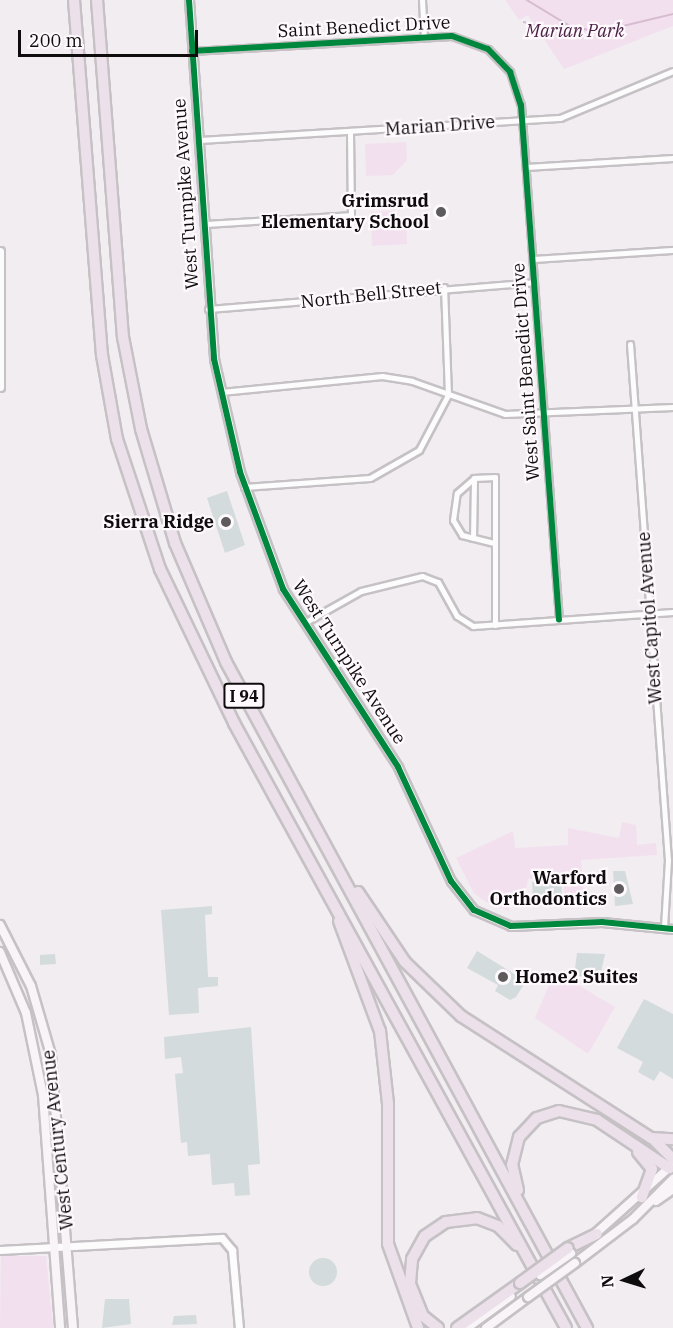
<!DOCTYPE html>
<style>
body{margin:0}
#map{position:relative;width:673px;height:1328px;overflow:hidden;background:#f2edf1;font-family:"IBM Plex Serif",serif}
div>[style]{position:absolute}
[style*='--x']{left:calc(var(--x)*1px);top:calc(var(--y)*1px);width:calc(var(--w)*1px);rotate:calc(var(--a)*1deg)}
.green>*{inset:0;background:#f3e0ef}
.stream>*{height:1.5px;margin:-0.75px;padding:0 0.75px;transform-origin:0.75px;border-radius:0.75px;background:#d6bcd1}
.building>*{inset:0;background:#d3dbdc}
.round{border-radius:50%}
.roads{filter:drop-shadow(2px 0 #c5c1c4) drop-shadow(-2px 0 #c5c1c4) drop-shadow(0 2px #c5c1c4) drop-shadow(0 -2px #c5c1c4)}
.minor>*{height:5px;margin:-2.5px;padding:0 2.5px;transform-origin:2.5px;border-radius:2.5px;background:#fdfcfd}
.tertiary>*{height:7px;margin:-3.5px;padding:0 3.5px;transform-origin:3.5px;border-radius:3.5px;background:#fdfcfd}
.secondary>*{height:8px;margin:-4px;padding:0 4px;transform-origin:4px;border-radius:4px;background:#f8f4f7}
.motorway>*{height:10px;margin:-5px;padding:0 5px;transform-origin:5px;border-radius:5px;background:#ece0ea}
.bridges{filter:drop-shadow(2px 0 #c5c1c4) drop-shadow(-2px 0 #c5c1c4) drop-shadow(0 2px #c5c1c4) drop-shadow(0 -2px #c5c1c4)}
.secondary-bridge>*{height:8px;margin:-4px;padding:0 4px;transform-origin:4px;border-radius:4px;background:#f8f4f7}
.motorway-bridge>*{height:10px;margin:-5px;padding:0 5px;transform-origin:5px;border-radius:5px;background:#ece0ea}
.cycleway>*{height:6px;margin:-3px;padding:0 3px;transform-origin:3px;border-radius:3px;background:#00873e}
.dots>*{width:16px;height:16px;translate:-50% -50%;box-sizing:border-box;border:3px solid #fef9fd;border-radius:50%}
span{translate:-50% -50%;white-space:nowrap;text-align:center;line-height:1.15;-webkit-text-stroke:4.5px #fef9fd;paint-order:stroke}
.shield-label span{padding:2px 4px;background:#fef9fd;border:2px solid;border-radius:4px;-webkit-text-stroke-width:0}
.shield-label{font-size:16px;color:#0f0c0e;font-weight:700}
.street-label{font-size:18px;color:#0f0c0e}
.park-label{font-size:18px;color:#4c2146;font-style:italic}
.poi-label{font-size:18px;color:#0f0c0e;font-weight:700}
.right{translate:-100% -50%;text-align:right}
.left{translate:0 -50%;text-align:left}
.north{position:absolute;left:595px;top:1250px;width:60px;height:60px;-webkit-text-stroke:4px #fef9fd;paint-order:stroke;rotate:266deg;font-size:16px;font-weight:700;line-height:24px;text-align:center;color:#0f0c0e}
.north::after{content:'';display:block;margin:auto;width:21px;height:27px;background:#0f0c0e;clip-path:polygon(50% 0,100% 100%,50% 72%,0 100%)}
.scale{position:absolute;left:18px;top:30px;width:180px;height:27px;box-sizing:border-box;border:3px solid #0f0c0e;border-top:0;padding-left:8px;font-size:18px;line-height:21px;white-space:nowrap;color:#0f0c0e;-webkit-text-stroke:4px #fef9fd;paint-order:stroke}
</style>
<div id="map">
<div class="green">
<div style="clip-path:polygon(505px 0,673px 0,673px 26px,564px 69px,528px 15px,519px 20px)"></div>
<div style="clip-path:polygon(406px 142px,407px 160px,393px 175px,366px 176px,365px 144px)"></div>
<div style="clip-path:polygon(392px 211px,406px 225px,407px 244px,372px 246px,371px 212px)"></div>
<div style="clip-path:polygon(622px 822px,636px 825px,637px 845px,656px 843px,657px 855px,581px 860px,584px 906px,565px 897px,563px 878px,528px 879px,526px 889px,512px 891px,509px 911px,486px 902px,474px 893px,456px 858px,513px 831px,515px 848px,568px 845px,568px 828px,619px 838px)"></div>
<div style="clip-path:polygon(555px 971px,615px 1007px,588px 1054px,535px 1018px)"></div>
<div style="clip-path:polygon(1px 1256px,46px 1256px,53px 1328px,0 1328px)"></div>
</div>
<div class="stream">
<div style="--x:527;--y:0;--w:50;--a:31.2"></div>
<div style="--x:570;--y:26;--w:29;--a:12"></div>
<div style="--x:598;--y:32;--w:77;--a:-13.5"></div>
<div style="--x:524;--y:22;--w:25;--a:16"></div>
<div style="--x:548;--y:29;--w:19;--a:-16"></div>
</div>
<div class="building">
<div style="clip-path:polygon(227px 491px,245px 545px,225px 553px,207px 498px)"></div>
<div style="clip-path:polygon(613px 871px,625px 871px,633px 904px,615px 906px)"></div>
<div style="clip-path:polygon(561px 880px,562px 898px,533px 900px,532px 882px)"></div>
<div style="clip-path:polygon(212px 906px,212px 914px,205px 915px,208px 977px,218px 977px,218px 986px,198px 988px,199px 1013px,169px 1015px,161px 910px)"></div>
<div style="clip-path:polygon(477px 951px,526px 981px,516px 997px,510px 1000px,495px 991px,498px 985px,467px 968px)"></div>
<div style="clip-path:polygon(577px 953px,605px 954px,600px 977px,574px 976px)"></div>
<div style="clip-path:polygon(55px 954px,56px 964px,40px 965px,40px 955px)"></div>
<div style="clip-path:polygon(644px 999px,673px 1014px,673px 1079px,660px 1071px,654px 1081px,638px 1072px,643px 1062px,617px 1048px)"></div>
<div style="clip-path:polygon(251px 1027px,260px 1164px,248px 1165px,250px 1195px,235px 1196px,234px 1183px,212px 1185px,210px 1154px,188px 1156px,187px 1142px,181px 1143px,175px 1074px,183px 1073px,181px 1057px,165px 1059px,164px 1037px)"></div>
<div class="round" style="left:309px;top:1258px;width:28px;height:28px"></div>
<div style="clip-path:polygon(105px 1299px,129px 1299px,131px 1324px,102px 1328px)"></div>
<div style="clip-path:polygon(196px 1315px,197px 1324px,172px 1325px,174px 1316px)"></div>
</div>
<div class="roads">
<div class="minor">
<div style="--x:422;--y:0;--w:37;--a:87"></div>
<div style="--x:192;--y:51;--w:260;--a:-3.3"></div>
<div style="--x:452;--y:36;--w:38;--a:20"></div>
<div style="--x:488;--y:49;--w:32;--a:46"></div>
<div style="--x:510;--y:72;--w:35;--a:72"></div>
<div style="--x:521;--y:105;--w:516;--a:85.78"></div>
<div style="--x:198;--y:140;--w:363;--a:-3.5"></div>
<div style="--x:560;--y:118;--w:122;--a:-22.6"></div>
<div style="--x:526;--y:167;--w:147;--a:-3.5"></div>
<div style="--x:204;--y:224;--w:147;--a:-3.5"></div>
<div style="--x:351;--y:215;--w:84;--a:-90.7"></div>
<div style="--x:532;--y:259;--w:141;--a:-3.7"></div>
<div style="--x:208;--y:309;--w:327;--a:-4.7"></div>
<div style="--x:630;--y:344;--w:517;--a:85.79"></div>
<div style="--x:668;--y:860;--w:67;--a:93.4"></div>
<div style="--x:221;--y:392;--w:162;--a:-5.7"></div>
<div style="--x:382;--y:376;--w:30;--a:9"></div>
<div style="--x:412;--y:381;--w:99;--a:19.5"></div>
<div style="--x:505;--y:414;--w:168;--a:-2.4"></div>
<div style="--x:244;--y:487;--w:126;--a:-4.1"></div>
<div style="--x:370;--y:478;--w:56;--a:-29.7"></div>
<div style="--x:419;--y:450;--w:62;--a:-62.2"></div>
<div style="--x:448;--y:395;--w:108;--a:-92.1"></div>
<div style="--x:473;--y:538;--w:60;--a:-89"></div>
<div style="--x:494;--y:543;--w:33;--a:-166"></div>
<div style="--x:462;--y:535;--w:17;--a:-121"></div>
<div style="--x:453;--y:520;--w:27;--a:-82"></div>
<div style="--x:457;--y:493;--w:23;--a:-41"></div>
<div style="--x:474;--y:478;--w:21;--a:-3"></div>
<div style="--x:495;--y:477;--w:148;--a:90"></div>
<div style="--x:304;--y:623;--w:65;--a:-29.3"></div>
<div style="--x:361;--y:591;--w:63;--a:-13.8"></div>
<div style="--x:422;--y:576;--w:17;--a:21"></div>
<div style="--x:438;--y:582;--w:39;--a:61"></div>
<div style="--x:457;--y:616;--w:19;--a:32"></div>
<div style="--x:473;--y:626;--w:200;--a:-4"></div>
</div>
<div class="tertiary">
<div style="--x:189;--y:0;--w:360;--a:86"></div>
<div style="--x:214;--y:359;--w:116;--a:77"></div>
<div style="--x:240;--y:472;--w:125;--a:69.8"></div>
<div style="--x:283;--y:589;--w:212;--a:57.1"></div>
<div style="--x:398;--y:767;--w:126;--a:65.1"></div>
<div style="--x:451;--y:881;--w:37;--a:52"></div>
<div style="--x:474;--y:910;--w:40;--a:23.4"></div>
<div style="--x:511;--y:926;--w:91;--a:-2.5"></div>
<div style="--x:602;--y:922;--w:71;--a:5.6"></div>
<div style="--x:0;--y:251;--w:136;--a:90"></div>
<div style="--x:0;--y:1250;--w:222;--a:-3.1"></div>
<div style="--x:222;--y:1238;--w:16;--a:50"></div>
<div style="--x:232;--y:1250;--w:78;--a:84.9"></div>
</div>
<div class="secondary">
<div style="--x:0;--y:925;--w:68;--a:63.1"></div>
<div style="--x:31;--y:986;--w:72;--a:73.8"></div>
<div style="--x:51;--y:1055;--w:274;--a:85.4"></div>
<div style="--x:0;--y:952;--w:66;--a:66.9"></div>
<div style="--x:26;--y:1013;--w:84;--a:78.3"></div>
<div style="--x:43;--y:1095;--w:234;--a:85.8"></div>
<div style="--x:656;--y:1201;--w:21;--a:-35"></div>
<div style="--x:594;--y:1235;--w:105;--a:-41.9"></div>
<div style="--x:575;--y:1263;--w:73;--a:-37.2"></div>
<div style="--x:633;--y:1219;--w:57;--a:-45"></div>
<div style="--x:467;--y:1328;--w:54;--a:-36"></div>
<div style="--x:486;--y:1328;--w:52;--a:-36.4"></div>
</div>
<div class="motorway">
<div style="--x:74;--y:0;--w:356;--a:85.5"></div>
<div style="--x:102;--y:355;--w:85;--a:79.9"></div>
<div style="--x:117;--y:439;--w:137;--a:71.7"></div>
<div style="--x:160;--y:569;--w:171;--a:64.3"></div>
<div style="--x:234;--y:723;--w:690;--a:61.24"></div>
<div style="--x:97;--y:0;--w:338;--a:85.6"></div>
<div style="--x:123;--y:337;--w:94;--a:78.9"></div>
<div style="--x:141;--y:429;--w:119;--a:73.4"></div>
<div style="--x:175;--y:543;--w:129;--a:66.8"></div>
<div style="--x:226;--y:662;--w:758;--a:61.54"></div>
<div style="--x:358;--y:892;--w:84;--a:56.1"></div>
<div style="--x:405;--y:962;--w:78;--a:44"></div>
<div style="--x:461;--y:1016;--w:226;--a:32.7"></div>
<div style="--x:651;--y:1138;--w:22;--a:3"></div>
<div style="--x:339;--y:921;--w:117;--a:69.6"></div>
<div style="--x:380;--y:1031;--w:73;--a:83.7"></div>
<div style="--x:388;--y:1104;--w:140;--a:90"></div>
<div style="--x:388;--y:1244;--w:89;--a:70.3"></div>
<div style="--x:652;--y:1138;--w:30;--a:45"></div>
<div style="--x:638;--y:1152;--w:22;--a:51"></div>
<div style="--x:652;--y:1169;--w:30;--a:110"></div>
<div style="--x:518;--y:1190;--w:26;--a:-103"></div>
<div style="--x:512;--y:1165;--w:29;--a:-76"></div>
<div style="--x:519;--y:1137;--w:26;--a:-47"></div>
<div style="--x:537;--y:1118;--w:23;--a:-18"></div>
<div style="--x:559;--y:1111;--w:39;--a:13"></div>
<div style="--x:597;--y:1120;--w:87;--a:33.7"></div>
<div style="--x:568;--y:1248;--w:32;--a:-26"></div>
<div style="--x:438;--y:1328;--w:19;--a:-141"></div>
<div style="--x:423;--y:1316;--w:35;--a:-112"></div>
<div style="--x:410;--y:1283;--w:24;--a:-85"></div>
<div style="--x:412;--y:1259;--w:26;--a:-61"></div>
<div style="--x:425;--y:1236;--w:25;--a:-34"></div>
<div style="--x:446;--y:1222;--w:31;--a:-7"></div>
<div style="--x:477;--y:1218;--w:22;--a:21"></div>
<div style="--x:498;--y:1226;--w:27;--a:45"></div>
<div style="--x:457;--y:1328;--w:77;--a:-35.5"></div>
</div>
</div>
<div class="bridges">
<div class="secondary-bridge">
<div style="--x:540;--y:1275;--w:38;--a:-35"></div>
<div style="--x:528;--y:1297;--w:58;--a:-35.9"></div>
</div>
<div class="motorway-bridge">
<div style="--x:520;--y:1283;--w:59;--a:-36.1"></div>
</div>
</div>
<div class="cycleway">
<div style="--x:189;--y:0;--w:360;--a:86"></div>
<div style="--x:214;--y:359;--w:116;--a:77"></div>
<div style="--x:240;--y:472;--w:125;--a:69.8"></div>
<div style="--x:283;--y:589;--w:212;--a:57.1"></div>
<div style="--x:398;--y:767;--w:126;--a:65.1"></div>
<div style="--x:451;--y:881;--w:37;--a:52"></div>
<div style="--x:474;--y:910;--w:40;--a:23.4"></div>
<div style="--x:511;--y:926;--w:91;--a:-2.5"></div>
<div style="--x:602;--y:922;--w:71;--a:5.6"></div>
<div style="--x:192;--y:51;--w:260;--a:-3.3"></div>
<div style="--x:452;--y:36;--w:38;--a:20"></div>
<div style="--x:488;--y:49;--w:32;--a:46"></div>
<div style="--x:510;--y:72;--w:35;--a:72"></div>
<div style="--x:521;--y:105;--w:516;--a:85.78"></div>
</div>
<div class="dots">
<div style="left:441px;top:212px;background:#5e5b5d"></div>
<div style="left:226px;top:522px;background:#5e5b5d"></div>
<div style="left:619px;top:889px;background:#5e5b5d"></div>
<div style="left:503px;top:977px;background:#5e5b5d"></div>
</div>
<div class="shield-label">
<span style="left:244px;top:696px">I 94</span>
</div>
<div class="street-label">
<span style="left:364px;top:27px;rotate:-3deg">Saint Benedict Drive</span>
<span style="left:440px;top:126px;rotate:-4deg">Marian Drive</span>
<span style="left:186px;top:194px;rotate:-94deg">West Turnpike Avenue</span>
<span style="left:371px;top:295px;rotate:-6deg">North Bell Street</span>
<span style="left:526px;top:372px;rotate:-94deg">West Saint Benedict Drive</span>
<span style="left:650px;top:618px;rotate:-94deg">West Capitol Avenue</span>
<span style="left:349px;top:662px;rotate:57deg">West Turnpike Avenue</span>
<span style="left:58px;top:1140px;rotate:-96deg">West Century Avenue</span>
</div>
<div class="park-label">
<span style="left:575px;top:31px">Marian Park</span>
</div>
<div class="poi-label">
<span class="right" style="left:429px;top:212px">Grimsrud<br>Elementary School</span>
<span class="right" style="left:214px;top:522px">Sierra Ridge</span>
<span class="right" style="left:607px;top:889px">Warford<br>Orthodontics</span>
<span class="left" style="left:515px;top:977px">Home2 Suites</span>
</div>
<div class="north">N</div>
<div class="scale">200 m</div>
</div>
